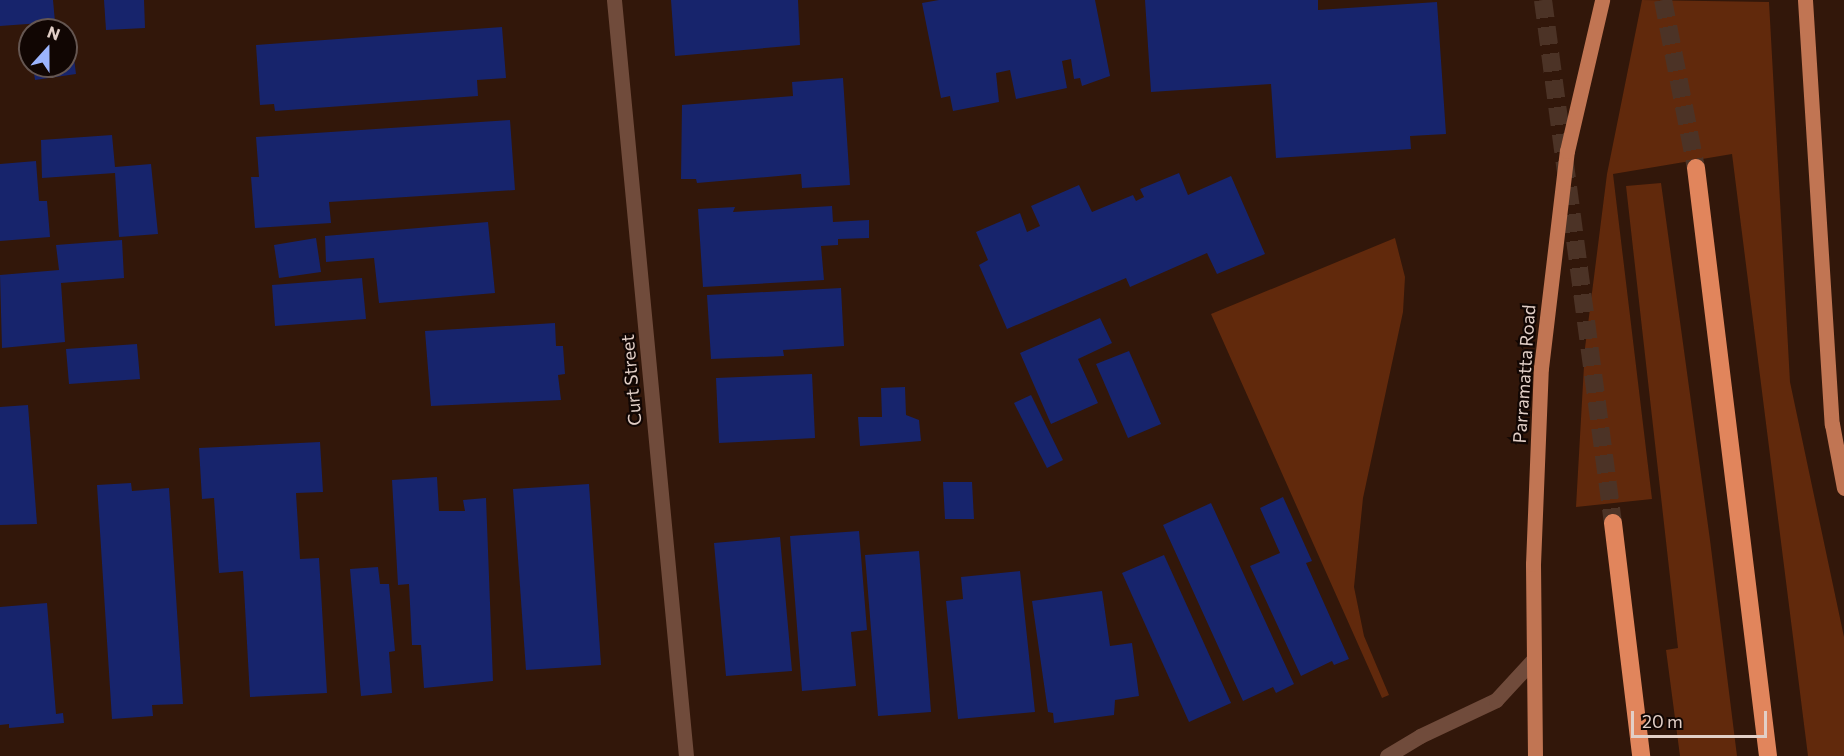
<!DOCTYPE html>
<style>
body{margin:0}
#map{position:relative;width:1844px;height:756px;overflow:hidden;background:#32170a;font-family:Commissioner,sans-serif}
div>[style]{position:absolute}
[style*='--x']{left:calc(var(--x)*1px);top:calc(var(--y)*1px);width:calc(var(--w)*1px);rotate:calc(var(--a)*1deg)}
.green>*{inset:0;background:#61290c}
.building>*{inset:0;background:#17246c}
.highway-tunnel>*{height:18px;margin-top:-9px;transform-origin:0;background:repeating-linear-gradient(90deg,#4c3326 0 18px,transparent 0 27px)}
.street>*{height:15px;margin:-7.5px;padding:0 7.5px;transform-origin:7.5px;border-radius:7.5px;background:#704b3b}
.primary>*{height:15px;margin:-7.5px;padding:0 7.5px;transform-origin:7.5px;border-radius:7.5px;background:#c17553}
.highway>*{height:18px;margin:-9px;padding:0 9px;transform-origin:9px;border-radius:9px;background:#e1855c}
span{translate:-50% -50%;white-space:nowrap;text-align:center;line-height:1.15;-webkit-text-stroke:4.5px #110603;paint-order:stroke}
.street-label{font-size:18px;color:#e2cfc7}
.north{position:absolute;left:18px;top:18px;width:60px;height:60px;box-sizing:border-box;background:#110603;border:2px solid #655651;border-radius:50%;rotate:21deg;font-size:16px;font-weight:700;line-height:24px;text-align:center;color:#e2cfc7}
.north::after{content:'';display:block;margin:auto;width:21px;height:27px;background:#9bb4fd;clip-path:polygon(50% 0,100% 100%,50% 72%,0 100%)}
.scale{position:absolute;left:1631px;top:711px;width:136px;height:27px;box-sizing:border-box;border:3px solid #e2cfc7;border-top:0;padding-left:8px;font-size:18px;line-height:21px;white-space:nowrap;color:#e2cfc7;-webkit-text-stroke:4px #110603;paint-order:stroke}
</style>
<div id="map">
<div class="green">
<div style="clip-path:polygon(1642px 0,1769px 2px,1790px 382px,1844px 637px,1844px 756px,1808px 756px,1732px 154px,1613px 174px,1652px 499px,1576px 507px,1585px 348px,1607px 174px)"></div>
<div style="clip-path:polygon(1661px 183px,1710px 540px,1737px 756px,1680px 756px,1666px 650px,1678px 648px,1626px 186px)"></div>
<div style="clip-path:polygon(1395px 238px,1405px 277px,1403px 312px,1363px 498px,1354px 587px,1364px 636px,1389px 695px,1382px 698px,1211px 314px)"></div>
</div>
<div class="building">
<div style="clip-path:polygon(0 0,53px 0,55px 22px,0 26px)"></div>
<div style="clip-path:polygon(104px 0,144px 0,145px 28px,106px 30px)"></div>
<div style="clip-path:polygon(671px 0,798px 0,800px 45px,675px 56px)"></div>
<div style="clip-path:polygon(939px 0,1095px 0,1110px 76px,1082px 86px,1080px 78px,1074px 79px,1071px 59px,1062px 61px,1067px 88px,1016px 99px,1010px 70px,996px 73px,999px 102px,953px 111px,950px 96px,941px 98px,922px 3px)"></div>
<div style="clip-path:polygon(1145px 0,1318px 0,1318px 10px,1437px 2px,1446px 134px,1410px 136px,1411px 149px,1276px 158px,1271px 84px,1151px 92px)"></div>
<div style="clip-path:polygon(70px 27px,76px 74px,35px 80px,33px 66px,66px 66px,66px 30px,59px 29px)"></div>
<div style="clip-path:polygon(502px 27px,506px 78px,477px 80px,478px 96px,275px 111px,274px 104px,260px 105px,256px 45px)"></div>
<div style="clip-path:polygon(843px 78px,850px 185px,802px 188px,801px 174px,697px 183px,696px 179px,681px 179px,682px 105px,793px 96px,792px 82px)"></div>
<div style="clip-path:polygon(510px 120px,515px 190px,329px 202px,331px 223px,255px 228px,251px 177px,259px 177px,256px 137px)"></div>
<div style="clip-path:polygon(112px 135px,115px 167px,151px 164px,158px 234px,119px 237px,115px 173px,42px 178px,41px 140px)"></div>
<div style="clip-path:polygon(36px 161px,39px 201px,47px 201px,50px 237px,0 241px,0 164px)"></div>
<div style="clip-path:polygon(1179px 173px,1188px 195px,1231px 176px,1265px 254px,1217px 274px,1207px 253px,1130px 287px,1126px 278px,1007px 329px,979px 265px,988px 260px,976px 232px,1020px 213px,1027px 232px,1040px 226px,1031px 206px,1079px 185px,1092px 212px,1133px 195px,1136px 201px,1144px 197px,1140px 189px)"></div>
<div style="clip-path:polygon(832px 206px,833px 222px,869px 220px,869px 238px,838px 239px,838px 245px,821px 246px,824px 280px,703px 287px,698px 209px,735px 207px,733px 212px)"></div>
<div style="clip-path:polygon(488px 222px,495px 293px,379px 303px,374px 258px,326px 262px,325px 236px)"></div>
<div style="clip-path:polygon(316px 238px,321px 272px,279px 278px,274px 245px)"></div>
<div style="clip-path:polygon(122px 240px,124px 278px,61px 283px,65px 342px,2px 348px,0 275px,59px 270px,56px 245px)"></div>
<div style="clip-path:polygon(362px 278px,366px 319px,275px 326px,272px 285px)"></div>
<div style="clip-path:polygon(841px 288px,844px 346px,783px 350px,784px 356px,711px 359px,707px 295px)"></div>
<div style="clip-path:polygon(1100px 318px,1112px 343px,1078px 359px,1098px 403px,1051px 424px,1020px 353px)"></div>
<div style="clip-path:polygon(555px 323px,556px 346px,563px 346px,565px 374px,558px 375px,561px 400px,431px 406px,425px 331px)"></div>
<div style="clip-path:polygon(137px 344px,140px 379px,69px 384px,66px 349px)"></div>
<div style="clip-path:polygon(1129px 351px,1161px 424px,1128px 438px,1096px 364px)"></div>
<div style="clip-path:polygon(812px 374px,815px 438px,719px 443px,716px 378px)"></div>
<div style="clip-path:polygon(905px 387px,906px 415px,919px 420px,921px 441px,860px 446px,858px 417px,882px 417px,881px 388px)"></div>
<div style="clip-path:polygon(1031px 395px,1063px 460px,1047px 468px,1014px 403px)"></div>
<div style="clip-path:polygon(28px 405px,37px 524px,0 525px,0 407px)"></div>
<div style="clip-path:polygon(320px 442px,323px 492px,296px 493px,300px 559px,319px 558px,327px 693px,250px 697px,243px 571px,219px 573px,214px 498px,202px 499px,199px 448px)"></div>
<div style="clip-path:polygon(437px 477px,439px 511px,465px 511px,463px 500px,486px 498px,493px 681px,424px 688px,421px 645px,412px 645px,409px 584px,398px 585px,392px 480px)"></div>
<div style="clip-path:polygon(943px 482px,972px 482px,974px 519px,945px 519px)"></div>
<div style="clip-path:polygon(131px 483px,132px 491px,169px 488px,183px 704px,152px 705px,153px 716px,112px 719px,97px 485px)"></div>
<div style="clip-path:polygon(589px 484px,601px 665px,526px 670px,513px 489px)"></div>
<div style="clip-path:polygon(1283px 497px,1312px 561px,1306px 563px,1349px 659px,1334px 665px,1332px 661px,1301px 676px,1250px 566px,1280px 553px,1260px 508px)"></div>
<div style="clip-path:polygon(1211px 503px,1294px 684px,1276px 693px,1273px 687px,1243px 701px,1163px 525px)"></div>
<div style="clip-path:polygon(859px 531px,867px 630px,851px 632px,856px 686px,802px 691px,790px 536px)"></div>
<div style="clip-path:polygon(780px 537px,792px 671px,726px 676px,714px 543px)"></div>
<div style="clip-path:polygon(919px 551px,931px 712px,878px 716px,865px 555px)"></div>
<div style="clip-path:polygon(1164px 555px,1231px 703px,1189px 722px,1122px 573px)"></div>
<div style="clip-path:polygon(378px 567px,380px 584px,389px 584px,395px 651px,389px 652px,392px 693px,361px 696px,350px 569px)"></div>
<div style="clip-path:polygon(1020px 571px,1035px 712px,958px 719px,946px 601px,963px 599px,961px 577px)"></div>
<div style="clip-path:polygon(1102px 591px,1110px 646px,1132px 643px,1139px 696px,1115px 700px,1114px 715px,1054px 723px,1053px 713px,1048px 712px,1032px 601px)"></div>
<div style="clip-path:polygon(47px 603px,56px 714px,63px 713px,64px 723px,9px 728px,9px 724px,0 725px,0 607px)"></div>
</div>
<div class="highway-tunnel">
<div style="--x:1543;--y:0;--w:528;--a:82.38"></div>
<div style="--x:1663;--y:0;--w:171;--a:78.9"></div>
</div>
<div class="street">
<div style="--x:614;--y:0;--w:759;--a:84.56"></div>
<div style="--x:1387;--y:756;--w:39;--a:-31"></div>
<div style="--x:1420;--y:736;--w:84;--a:-25.3"></div>
<div style="--x:1496;--y:700;--w:53;--a:-47.3"></div>
</div>
<div class="primary">
<div style="--x:1805;--y:0;--w:425;--a:86.4"></div>
<div style="--x:1832;--y:424;--w:65;--a:79.4"></div>
<div style="--x:1535;--y:756;--w:192;--a:-90.6"></div>
<div style="--x:1533;--y:564;--w:196;--a:-87.7"></div>
<div style="--x:1541;--y:368;--w:219;--a:-83.2"></div>
<div style="--x:1567;--y:151;--w:155;--a:-76.9"></div>
</div>
<div class="highway">
<div style="--x:1696;--y:168;--w:592;--a:83.02"></div>
<div style="--x:1613;--y:523;--w:235;--a:83.1"></div>
</div>
<div class="street-label">
<span style="left:1524px;top:374px;rotate:-86deg">Parramatta Road</span>
<span style="left:631px;top:380px;rotate:-95deg">Curt Street</span>
</div>
<div class="north">N</div>
<div class="scale">20 m</div>
</div>
